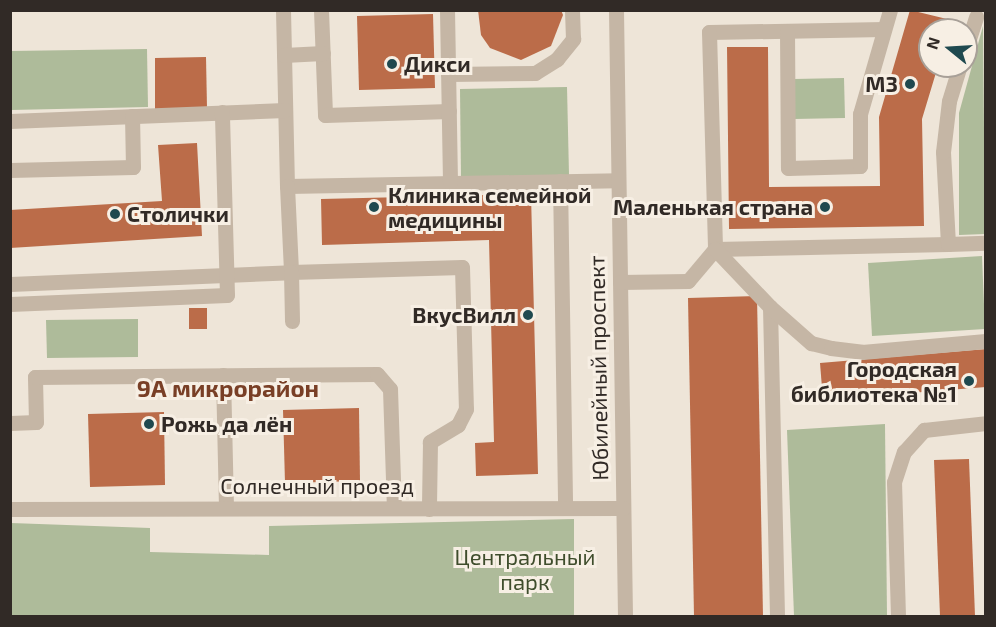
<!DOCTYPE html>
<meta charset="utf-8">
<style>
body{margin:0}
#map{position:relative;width:996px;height:627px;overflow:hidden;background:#eee5d8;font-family:"Exo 2",sans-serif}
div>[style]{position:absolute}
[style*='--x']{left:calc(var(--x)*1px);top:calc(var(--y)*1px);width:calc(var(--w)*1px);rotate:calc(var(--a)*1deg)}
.green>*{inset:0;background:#aebb9a}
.building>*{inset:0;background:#bb6c49}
.minor>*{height:15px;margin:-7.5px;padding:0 7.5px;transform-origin:7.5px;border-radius:7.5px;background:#c5b6a5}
.dots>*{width:16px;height:16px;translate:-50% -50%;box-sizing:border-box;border:3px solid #f7efe4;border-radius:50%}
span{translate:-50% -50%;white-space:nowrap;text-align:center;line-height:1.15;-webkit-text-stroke:6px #f7efe4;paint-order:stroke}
.poi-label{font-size:22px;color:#312a26;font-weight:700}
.left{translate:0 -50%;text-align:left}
.right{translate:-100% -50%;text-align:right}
.street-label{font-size:22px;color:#312a26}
.park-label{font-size:22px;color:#3f4d2c}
.neighbourhood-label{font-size:24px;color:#793f26;font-weight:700}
.frame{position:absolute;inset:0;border:12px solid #312a26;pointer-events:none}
.north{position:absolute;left:918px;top:18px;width:60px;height:60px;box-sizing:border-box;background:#f7efe4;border:2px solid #a8a098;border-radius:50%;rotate:288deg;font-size:16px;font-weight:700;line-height:24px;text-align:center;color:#312a26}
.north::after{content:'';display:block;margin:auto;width:21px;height:27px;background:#1f494f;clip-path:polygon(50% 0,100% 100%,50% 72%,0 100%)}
</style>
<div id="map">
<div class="green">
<div style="clip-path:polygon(983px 26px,985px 234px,959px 235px,959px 113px)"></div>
<div style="clip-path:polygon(147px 49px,148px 107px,11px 110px,11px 51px)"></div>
<div style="clip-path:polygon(844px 78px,845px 118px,794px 119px,794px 79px)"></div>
<div style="clip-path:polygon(567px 87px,569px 175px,461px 178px,460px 89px)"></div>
<div style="clip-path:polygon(982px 256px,985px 329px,872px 336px,868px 263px)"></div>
<div style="clip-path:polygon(138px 319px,138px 357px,47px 358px,46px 320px)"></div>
<div style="clip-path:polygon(885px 424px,887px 616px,794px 616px,787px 430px)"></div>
<div style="clip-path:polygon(574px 519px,574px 616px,11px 616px,11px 523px,150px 528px,150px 552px,269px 555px,269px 526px)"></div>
</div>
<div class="building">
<div style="clip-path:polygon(478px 10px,561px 10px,563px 15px,551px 46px,521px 60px,490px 48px,481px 35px)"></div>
<div style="clip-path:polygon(910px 10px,951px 20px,948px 30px,930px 30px,930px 66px,938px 66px,922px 119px,924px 226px,729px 229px,727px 47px,768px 47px,769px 187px,880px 186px,879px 117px)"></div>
<div style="clip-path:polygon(433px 14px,435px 88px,359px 90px,357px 16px)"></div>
<div style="clip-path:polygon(206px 57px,207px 108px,155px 109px,155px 58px)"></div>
<div style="clip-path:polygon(197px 143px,202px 236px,10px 248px,10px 210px,162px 201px,158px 145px)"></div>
<div style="clip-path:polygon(531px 194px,538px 474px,476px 476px,475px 443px,494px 442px,489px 240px,322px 245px,321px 199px)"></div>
<div style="clip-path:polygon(757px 296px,763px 616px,694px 616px,688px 298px)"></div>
<div style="clip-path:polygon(189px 308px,207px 308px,207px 329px,189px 329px)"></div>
<div style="clip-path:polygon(986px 349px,986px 387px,823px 400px,820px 363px)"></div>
<div style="clip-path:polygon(359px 408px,360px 481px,285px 483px,283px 410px)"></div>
<div style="clip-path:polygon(164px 412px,165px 485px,90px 487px,88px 414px)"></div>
<div style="clip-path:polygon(969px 459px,975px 616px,940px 616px,934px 460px)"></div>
</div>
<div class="minor">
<div style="--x:283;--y:10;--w:176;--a:88.7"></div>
<div style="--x:287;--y:186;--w:331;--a:-1"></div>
<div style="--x:321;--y:10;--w:105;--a:87.8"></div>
<div style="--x:325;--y:115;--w:124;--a:-1.8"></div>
<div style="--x:447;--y:10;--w:173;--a:89"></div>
<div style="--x:616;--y:10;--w:606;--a:89.15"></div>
<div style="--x:884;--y:29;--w:175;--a:179"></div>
<div style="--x:709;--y:32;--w:217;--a:88.4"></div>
<div style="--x:715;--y:249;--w:233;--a:-1.2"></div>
<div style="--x:948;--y:244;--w:92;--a:-93.1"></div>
<div style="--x:943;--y:152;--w:51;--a:-83.3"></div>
<div style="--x:949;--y:101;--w:37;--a:-73"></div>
<div style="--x:787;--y:31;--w:137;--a:89.6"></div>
<div style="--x:788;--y:168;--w:72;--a:-1.6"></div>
<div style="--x:860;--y:166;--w:52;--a:-90"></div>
<div style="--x:860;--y:114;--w:108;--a:-73.9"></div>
<div style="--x:966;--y:48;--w:33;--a:-72"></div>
<div style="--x:284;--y:55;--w:39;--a:-3"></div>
<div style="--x:448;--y:74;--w:87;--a:-0.7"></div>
<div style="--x:535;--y:73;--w:26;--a:-32"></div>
<div style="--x:557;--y:59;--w:26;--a:-51"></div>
<div style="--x:573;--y:39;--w:29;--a:-92"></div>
<div style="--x:10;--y:121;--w:275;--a:-2.3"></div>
<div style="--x:10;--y:170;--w:123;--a:-1.4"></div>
<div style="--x:133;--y:167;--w:51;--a:-91.1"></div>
<div style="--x:560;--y:181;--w:327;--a:89.1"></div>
<div style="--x:287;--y:186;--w:86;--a:87.3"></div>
<div style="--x:291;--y:272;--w:171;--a:-1.7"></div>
<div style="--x:462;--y:267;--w:142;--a:88.4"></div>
<div style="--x:466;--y:409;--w:18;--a:117"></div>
<div style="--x:458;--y:425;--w:33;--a:149"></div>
<div style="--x:430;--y:442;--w:67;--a:90.9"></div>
<div style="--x:948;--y:244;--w:38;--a:-2"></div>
<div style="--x:620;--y:282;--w:68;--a:-0.8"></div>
<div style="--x:688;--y:281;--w:42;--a:-49.8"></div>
<div style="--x:715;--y:249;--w:80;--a:46.5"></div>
<div style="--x:770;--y:307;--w:309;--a:88.7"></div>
<div style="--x:10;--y:284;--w:281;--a:-2.4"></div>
<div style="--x:291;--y:272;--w:49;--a:88.8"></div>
<div style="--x:10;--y:304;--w:217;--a:-2.4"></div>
<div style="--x:227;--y:295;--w:183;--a:-91.6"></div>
<div style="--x:770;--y:307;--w:55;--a:41.3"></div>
<div style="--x:811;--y:343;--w:21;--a:14"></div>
<div style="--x:831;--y:348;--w:31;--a:7"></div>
<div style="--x:862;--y:352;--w:124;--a:-5.1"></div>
<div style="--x:223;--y:375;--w:133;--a:88.7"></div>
<div style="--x:10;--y:423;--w:26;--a:-2"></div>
<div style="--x:36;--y:422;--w:45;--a:-91.3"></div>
<div style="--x:35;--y:377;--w:342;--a:-0.5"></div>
<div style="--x:377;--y:374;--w:20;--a:49"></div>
<div style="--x:390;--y:389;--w:119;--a:88.1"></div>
<div style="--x:10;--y:509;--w:613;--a:-0.09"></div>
<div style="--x:898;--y:616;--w:134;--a:-91.7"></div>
<div style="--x:894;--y:482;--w:32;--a:-72"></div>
<div style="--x:904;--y:452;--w:30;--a:-48"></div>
<div style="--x:924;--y:430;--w:62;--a:-6.4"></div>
</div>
<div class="dots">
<div style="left:392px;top:64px;background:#1f494f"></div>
<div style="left:910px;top:84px;background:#1f494f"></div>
<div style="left:374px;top:207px;background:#1f494f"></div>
<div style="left:825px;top:207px;background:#1f494f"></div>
<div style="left:115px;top:214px;background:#1f494f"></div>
<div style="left:528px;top:315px;background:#1f494f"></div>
<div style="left:969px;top:381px;background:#1f494f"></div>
<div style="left:149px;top:424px;background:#1f494f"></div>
</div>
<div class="poi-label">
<span class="left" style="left:404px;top:64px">Дикси</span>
<span class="right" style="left:898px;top:84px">М3</span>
<span class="left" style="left:388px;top:207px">Клиника семейной<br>медицины</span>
<span class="right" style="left:813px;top:207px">Маленькая страна</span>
<span class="left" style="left:127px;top:214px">Столички</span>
<span class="right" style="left:516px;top:315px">ВкусВилл</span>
<span class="right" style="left:957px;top:381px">Городская<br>библиотека №1</span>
<span class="left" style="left:161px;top:424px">Рожь да лён</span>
</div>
<div class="street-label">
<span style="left:598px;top:368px;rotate:-91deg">Юбилейный проспект</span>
<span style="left:317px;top:486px">Солнечный проезд</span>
</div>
<div class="park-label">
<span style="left:525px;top:569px">Центральный<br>парк</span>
</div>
<div class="neighbourhood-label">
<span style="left:228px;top:388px">9А микрорайон</span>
</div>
<div class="frame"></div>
<div class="north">N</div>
</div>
